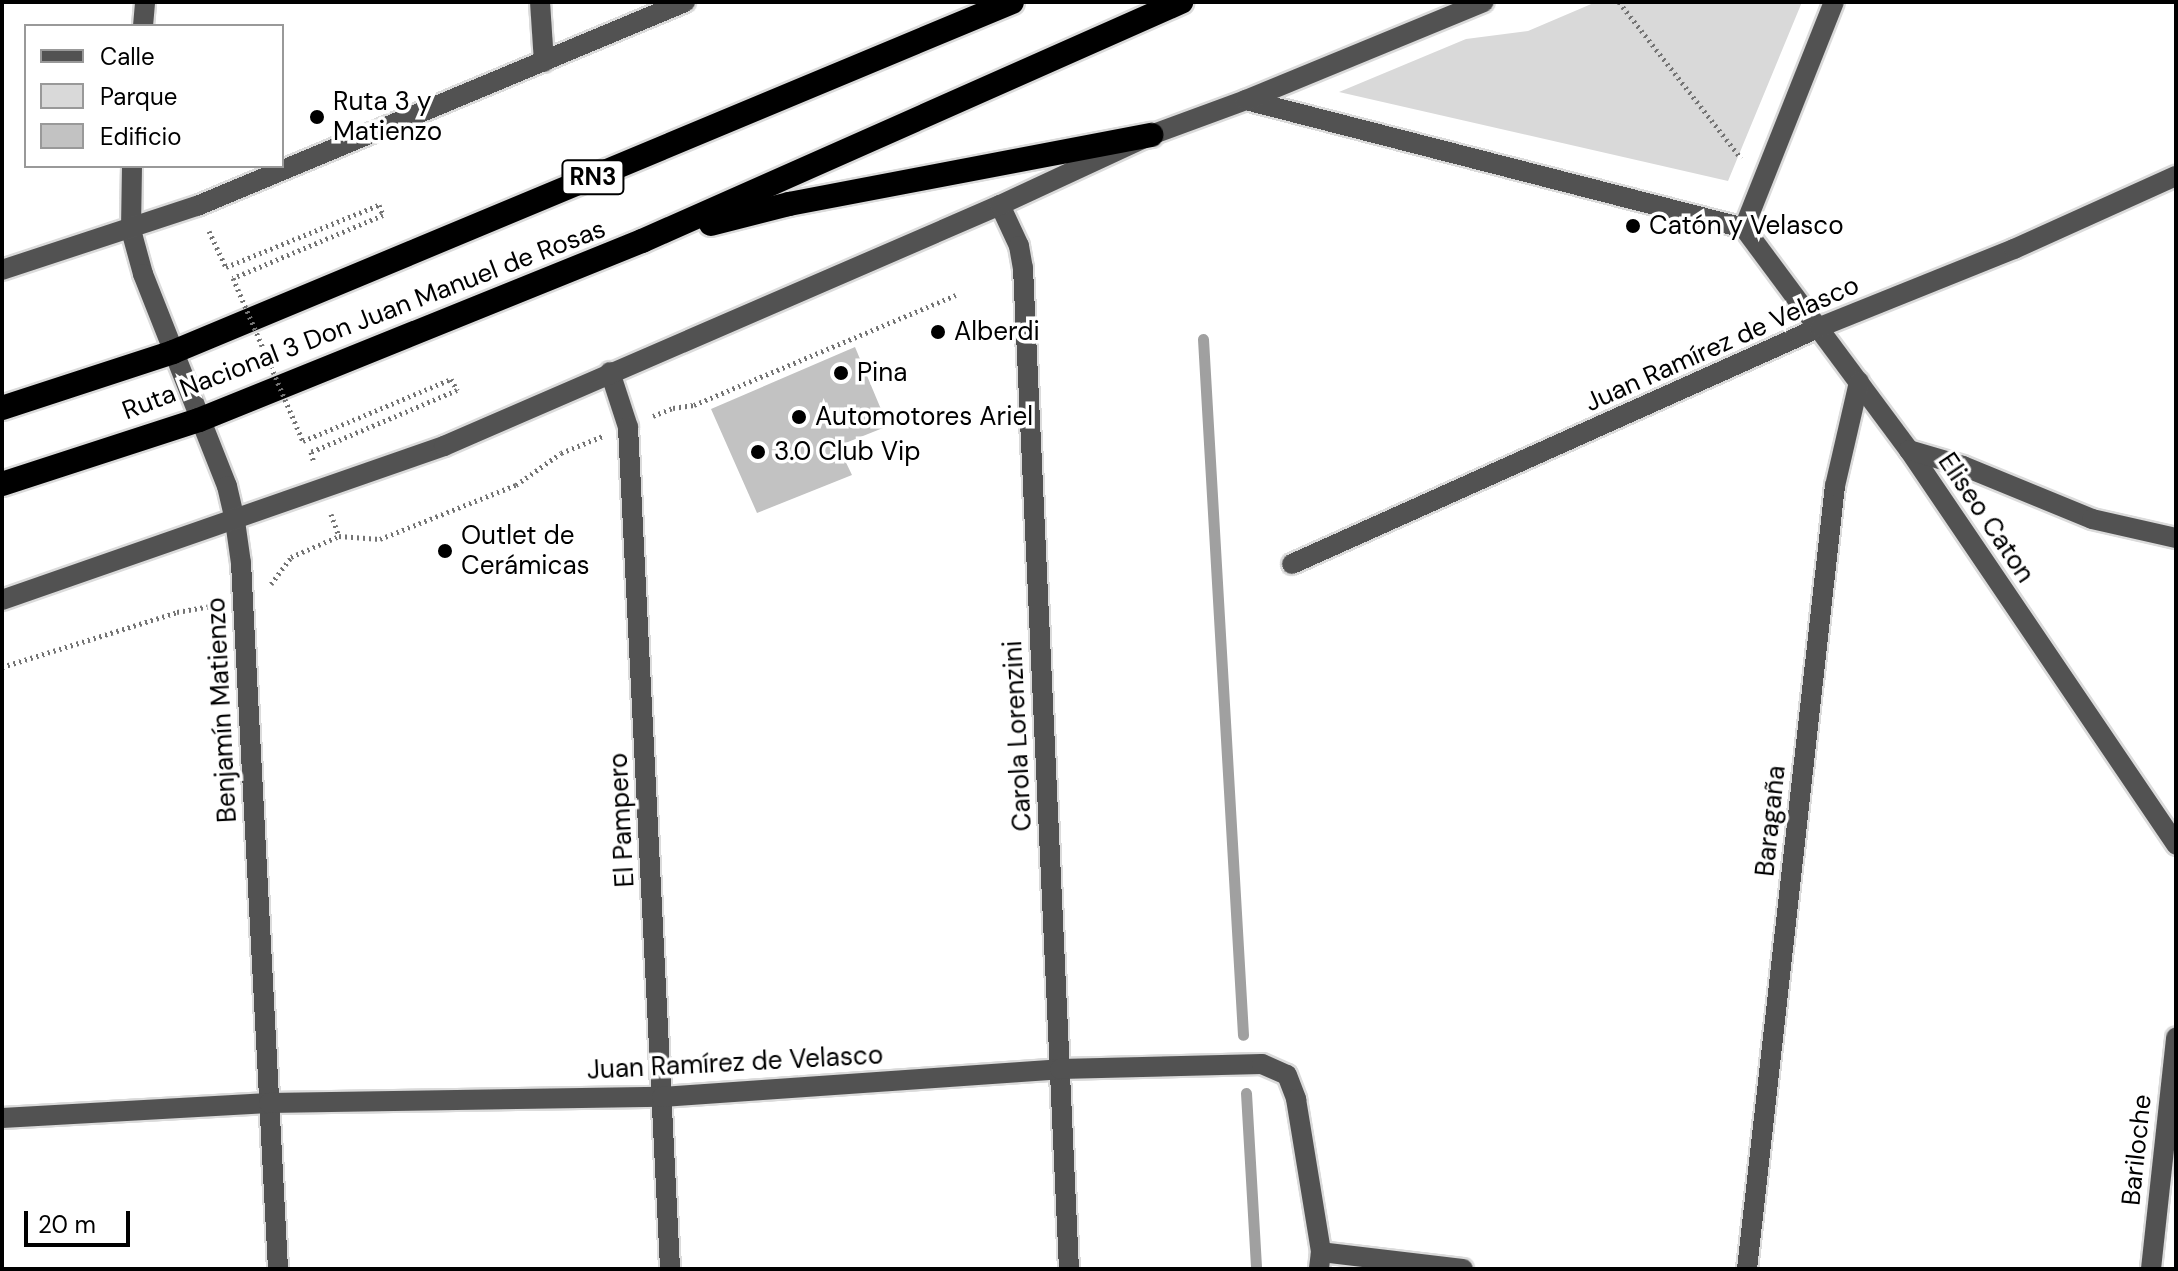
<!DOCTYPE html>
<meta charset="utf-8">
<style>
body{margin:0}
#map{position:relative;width:2178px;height:1271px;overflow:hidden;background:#fff;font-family:"DM Sans",sans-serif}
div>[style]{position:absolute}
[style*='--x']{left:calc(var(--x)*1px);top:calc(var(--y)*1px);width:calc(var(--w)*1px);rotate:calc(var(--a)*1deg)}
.green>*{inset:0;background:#d9d9d9}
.stream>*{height:11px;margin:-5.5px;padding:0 5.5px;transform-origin:5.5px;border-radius:5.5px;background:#a0a0a0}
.building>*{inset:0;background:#c2c2c2}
.path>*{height:5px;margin-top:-2.5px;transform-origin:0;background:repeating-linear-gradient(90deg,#747474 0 2px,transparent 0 6px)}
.roads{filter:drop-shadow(2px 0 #dbdbdb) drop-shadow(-2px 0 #dbdbdb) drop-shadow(0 2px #dbdbdb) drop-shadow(0 -2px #dbdbdb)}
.minor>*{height:20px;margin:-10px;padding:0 10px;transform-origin:10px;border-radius:10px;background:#525252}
.highway>*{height:24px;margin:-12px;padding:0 12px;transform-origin:12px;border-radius:12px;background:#000}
.path-bridge>*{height:5px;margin-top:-2.5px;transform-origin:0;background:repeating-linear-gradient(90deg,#747474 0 2px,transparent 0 6px)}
.dots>*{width:22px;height:22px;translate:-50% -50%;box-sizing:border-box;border:4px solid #fff;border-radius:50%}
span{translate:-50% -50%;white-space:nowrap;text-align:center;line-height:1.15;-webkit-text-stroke:7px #fff;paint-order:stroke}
.shield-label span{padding:2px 6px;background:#fff;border:2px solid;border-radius:6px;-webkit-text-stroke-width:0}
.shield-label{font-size:24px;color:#000;font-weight:700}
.poi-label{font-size:26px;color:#000}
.left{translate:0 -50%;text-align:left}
.street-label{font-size:26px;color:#000}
.frame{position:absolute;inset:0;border:4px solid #000;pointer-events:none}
.legend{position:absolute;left:24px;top:24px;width:260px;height:144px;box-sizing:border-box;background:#fff;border:2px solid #999;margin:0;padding:10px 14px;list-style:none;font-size:24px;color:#000}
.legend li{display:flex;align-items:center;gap:16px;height:40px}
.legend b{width:40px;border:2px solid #999}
.scale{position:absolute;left:24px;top:1211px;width:106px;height:36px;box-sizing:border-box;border:4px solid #000;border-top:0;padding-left:10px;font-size:24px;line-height:28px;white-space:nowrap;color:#000;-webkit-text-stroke:6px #fff;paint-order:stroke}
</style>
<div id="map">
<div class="green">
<div style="clip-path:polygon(1596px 2px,1802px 2px,1728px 181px,1339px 92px,1466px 39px,1528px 31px)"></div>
</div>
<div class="stream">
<div style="--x:1203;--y:339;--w:697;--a:86.71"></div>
<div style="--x:1246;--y:1093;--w:176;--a:86.7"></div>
</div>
<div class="building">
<div style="clip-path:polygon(855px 347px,888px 426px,838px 446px,852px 475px,757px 513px,711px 409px)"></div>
</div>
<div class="path">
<div style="--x:1619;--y:2;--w:198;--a:52"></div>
<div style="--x:209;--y:231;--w:40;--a:65"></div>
<div style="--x:226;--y:267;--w:165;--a:-22.1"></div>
<div style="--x:379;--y:205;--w:11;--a:68"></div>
<div style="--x:383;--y:215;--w:163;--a:157.2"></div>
<div style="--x:653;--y:416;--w:22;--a:-22"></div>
<div style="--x:673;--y:408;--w:21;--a:-8"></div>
<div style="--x:694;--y:405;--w:284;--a:-22.8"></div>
<div style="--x:303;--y:441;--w:160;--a:-22.7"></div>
<div style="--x:451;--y:379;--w:13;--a:61"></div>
<div style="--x:457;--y:390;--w:159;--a:157"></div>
<div style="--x:311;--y:452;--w:11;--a:75"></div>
<div style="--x:331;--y:514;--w:23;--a:70"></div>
<div style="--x:271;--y:584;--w:34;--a:-53"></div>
<div style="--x:291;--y:557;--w:52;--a:-23.6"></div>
<div style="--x:339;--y:536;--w:41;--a:4.2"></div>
<div style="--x:380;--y:539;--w:146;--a:-21.7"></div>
<div style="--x:516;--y:485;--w:55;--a:-35.4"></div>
<div style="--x:561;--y:453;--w:45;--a:-22"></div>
<div style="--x:2;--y:667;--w:183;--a:-17.4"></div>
<div style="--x:177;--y:612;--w:40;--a:-10"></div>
</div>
<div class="roads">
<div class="minor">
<div style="--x:540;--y:2;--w:60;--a:86.2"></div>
<div style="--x:143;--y:26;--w:24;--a:-85"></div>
<div style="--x:1246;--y:100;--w:514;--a:14.41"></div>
<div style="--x:132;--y:166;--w:64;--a:90.9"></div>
<div style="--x:131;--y:230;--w:46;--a:74.7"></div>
<div style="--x:143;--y:274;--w:228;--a:68.4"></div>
<div style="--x:227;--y:486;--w:36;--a:77"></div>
<div style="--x:235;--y:521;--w:42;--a:81.9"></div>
<div style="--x:241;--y:563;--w:707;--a:87"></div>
<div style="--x:1000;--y:205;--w:45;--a:65.1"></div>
<div style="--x:1019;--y:246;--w:22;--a:80"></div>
<div style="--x:1023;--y:268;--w:1002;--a:87.37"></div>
<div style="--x:1744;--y:228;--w:277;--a:53.4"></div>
<div style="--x:1909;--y:450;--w:477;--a:55.9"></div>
<div style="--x:1744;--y:228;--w:243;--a:-68.3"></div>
<div style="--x:2;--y:270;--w:205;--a:-18.2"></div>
<div style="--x:197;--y:206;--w:529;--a:-22.69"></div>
<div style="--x:610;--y:372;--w:58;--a:71.9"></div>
<div style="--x:628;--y:427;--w:843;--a:87.14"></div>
<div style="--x:1909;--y:450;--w:56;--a:16.5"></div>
<div style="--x:1963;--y:466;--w:139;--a:22.3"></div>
<div style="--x:2092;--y:519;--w:86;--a:12.7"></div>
<div style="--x:1292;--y:564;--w:579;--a:-24.17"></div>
<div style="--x:1820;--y:327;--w:209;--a:-21.9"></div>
<div style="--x:2014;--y:249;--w:178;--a:-24.3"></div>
<div style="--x:2;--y:600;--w:468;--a:-19.2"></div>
<div style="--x:444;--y:446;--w:606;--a:-23.43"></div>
<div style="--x:1000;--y:205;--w:166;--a:-24.9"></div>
<div style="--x:1151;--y:135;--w:101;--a:-20.2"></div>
<div style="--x:1246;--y:100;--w:257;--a:-22.4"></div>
<div style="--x:2;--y:1118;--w:267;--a:-3.2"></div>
<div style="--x:269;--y:1103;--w:393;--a:-0.9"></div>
<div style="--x:662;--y:1097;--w:399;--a:-4"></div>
<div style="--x:1060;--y:1069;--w:202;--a:-1.4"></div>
<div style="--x:1262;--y:1064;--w:27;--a:24"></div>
<div style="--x:1287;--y:1075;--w:26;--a:69"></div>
<div style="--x:1296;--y:1099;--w:155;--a:80.7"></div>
<div style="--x:1321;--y:1252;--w:17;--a:97"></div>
<div style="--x:1321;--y:1252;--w:143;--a:6.8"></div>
<div style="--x:1747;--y:1269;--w:788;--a:-83.59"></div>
<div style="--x:1835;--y:486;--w:107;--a:-77"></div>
<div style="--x:2151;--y:1269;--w:233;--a:-83.8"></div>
</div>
<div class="highway">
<div style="--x:711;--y:224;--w:81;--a:-14.4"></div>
<div style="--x:789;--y:204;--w:369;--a:-10.8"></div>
<div style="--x:2;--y:408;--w:180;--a:-18.1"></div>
<div style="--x:173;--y:352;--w:909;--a:-22.64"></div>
<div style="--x:2;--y:484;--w:207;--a:-18"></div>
<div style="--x:199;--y:420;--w:478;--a:-22"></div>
<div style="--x:642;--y:241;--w:590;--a:-23.91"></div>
</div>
</div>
<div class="path-bridge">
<div style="--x:233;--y:278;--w:177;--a:66.8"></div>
</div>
<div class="dots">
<div style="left:317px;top:117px;background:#000"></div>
<div style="left:1633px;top:226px;background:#000"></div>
<div style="left:938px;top:332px;background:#000"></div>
<div style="left:841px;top:373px;background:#000"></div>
<div style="left:799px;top:417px;background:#000"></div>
<div style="left:758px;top:452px;background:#000"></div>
<div style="left:445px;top:551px;background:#000"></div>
</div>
<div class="shield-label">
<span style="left:593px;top:177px">RN3</span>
</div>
<div class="poi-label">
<span class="left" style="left:333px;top:117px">Ruta 3 y<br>Matienzo</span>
<span class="left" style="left:1649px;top:226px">Catón y Velasco</span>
<span class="left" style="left:954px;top:332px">Alberdi</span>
<span class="left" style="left:857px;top:373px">Pina</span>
<span class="left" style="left:815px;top:417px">Automotores Ariel</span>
<span class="left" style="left:774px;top:452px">3.0 Club Vip</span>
<span class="left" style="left:461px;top:551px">Outlet de<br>Cerámicas</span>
</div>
<div class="street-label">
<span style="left:364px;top:320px;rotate:-21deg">Ruta Nacional 3 Don Juan Manuel de Rosas</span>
<span style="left:1722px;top:344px;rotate:-24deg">Juan Ramírez de Velasco</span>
<span style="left:1986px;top:518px;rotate:56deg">Eliseo Caton</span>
<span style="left:222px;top:710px;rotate:-93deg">Benjamín Matienzo</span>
<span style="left:1018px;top:736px;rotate:-93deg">Carola Lorenzini</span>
<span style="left:622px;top:820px;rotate:-93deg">El Pampero</span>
<span style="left:1771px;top:821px;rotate:-84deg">Baragaña</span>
<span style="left:735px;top:1063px;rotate:-3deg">Juan Ramírez de Velasco</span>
<span style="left:2137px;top:1150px;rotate:-84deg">Bariloche</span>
</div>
<div class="frame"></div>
<ul class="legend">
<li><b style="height:10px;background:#525252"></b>Calle</li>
<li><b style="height:22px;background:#d9d9d9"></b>Parque</li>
<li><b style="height:22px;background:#c2c2c2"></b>Edificio</li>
</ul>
<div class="scale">20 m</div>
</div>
